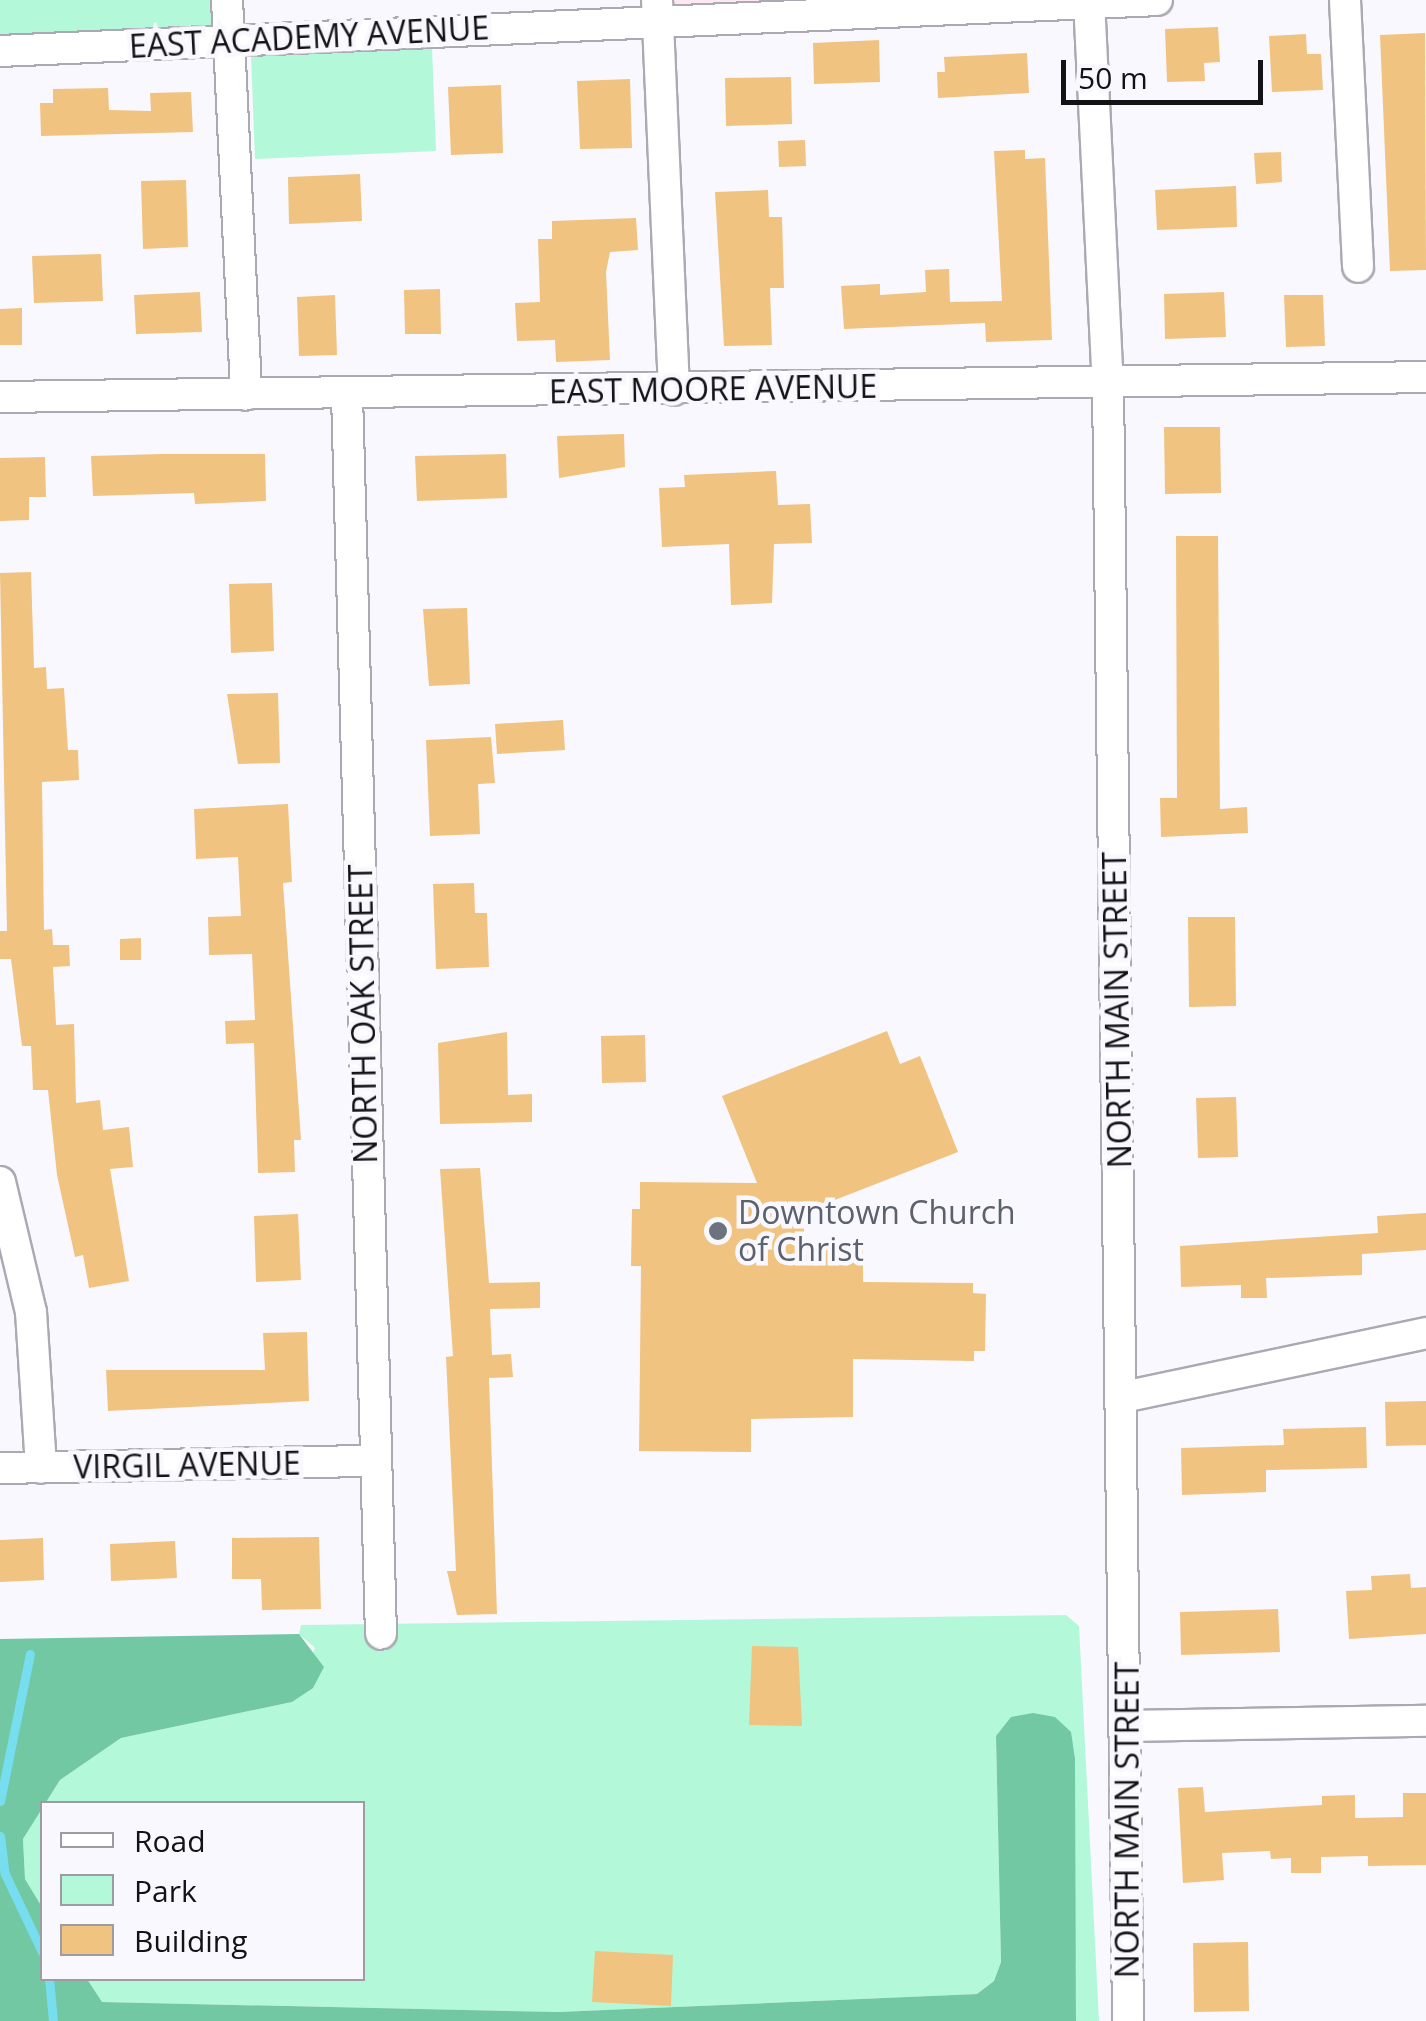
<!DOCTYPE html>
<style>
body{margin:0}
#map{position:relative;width:1426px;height:2021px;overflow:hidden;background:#f9f8fe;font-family:"Open Sans",sans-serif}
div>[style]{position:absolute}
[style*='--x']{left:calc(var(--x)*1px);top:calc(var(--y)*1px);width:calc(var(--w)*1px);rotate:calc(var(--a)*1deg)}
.commercial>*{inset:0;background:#fde9f1}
.green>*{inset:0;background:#b3f9d9}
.forest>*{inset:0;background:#73c8a4}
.stream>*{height:9px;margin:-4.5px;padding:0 4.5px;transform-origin:4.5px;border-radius:4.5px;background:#76deef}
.building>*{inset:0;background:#f0c380}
.roads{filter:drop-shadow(2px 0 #abaab3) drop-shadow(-2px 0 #abaab3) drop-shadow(0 2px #abaab3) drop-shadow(0 -2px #abaab3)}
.minor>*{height:30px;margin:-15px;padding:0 15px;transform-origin:15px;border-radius:15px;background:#fff}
.dots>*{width:28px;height:28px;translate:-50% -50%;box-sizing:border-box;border:5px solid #f9f8fe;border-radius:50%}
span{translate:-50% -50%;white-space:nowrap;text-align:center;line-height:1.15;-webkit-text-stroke:9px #f9f8fe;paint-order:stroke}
.street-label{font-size:32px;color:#131316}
.worship-label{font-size:32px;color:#5b616d}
.left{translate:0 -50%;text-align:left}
.legend{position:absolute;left:40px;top:1801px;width:325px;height:180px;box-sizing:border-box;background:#f9f8fe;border:2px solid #9d9ca1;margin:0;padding:12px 18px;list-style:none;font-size:30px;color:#131316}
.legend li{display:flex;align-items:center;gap:20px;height:50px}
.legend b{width:50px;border:2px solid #9d9ca1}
.scale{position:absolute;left:1061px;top:60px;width:202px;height:45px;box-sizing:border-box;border:5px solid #131316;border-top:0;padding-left:12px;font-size:30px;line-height:35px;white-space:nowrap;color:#131316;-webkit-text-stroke:8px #f9f8fe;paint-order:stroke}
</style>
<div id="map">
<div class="commercial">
<div style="clip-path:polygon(673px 0,888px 0,673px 12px)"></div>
</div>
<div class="green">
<div style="clip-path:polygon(0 0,216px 0,217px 31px,0 40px)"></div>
<div style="clip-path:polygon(432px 47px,436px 151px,255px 159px,251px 55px)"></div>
<div style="clip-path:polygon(1066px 1615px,1079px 1626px,1099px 2021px,1076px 2021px,1076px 1965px,996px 1736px,1001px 1962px,994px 1981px,977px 1994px,558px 2012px,101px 2002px,87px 1979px,362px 1978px,362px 1804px,45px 1804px,60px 1780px,121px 1738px,292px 1702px,315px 1648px,299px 1634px,301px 1625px)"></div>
<div style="clip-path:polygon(42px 1808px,42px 1907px,25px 1879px,23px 1839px)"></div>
</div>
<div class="forest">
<div style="clip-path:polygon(299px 1634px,324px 1667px,313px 1688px,292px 1702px,121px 1738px,60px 1780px,23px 1839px,25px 1879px,42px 1907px,42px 1978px,87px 1979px,102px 2002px,558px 2012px,977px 1994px,994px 1981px,1001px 1962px,996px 1736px,1011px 1717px,1033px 1713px,1055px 1717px,1071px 1732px,1075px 1759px,1076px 2021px,0 2021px,0 1639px)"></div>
</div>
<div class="stream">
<div style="--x:0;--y:1801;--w:150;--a:-78.5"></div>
<div style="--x:0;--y:1836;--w:38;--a:83"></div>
<div style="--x:5;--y:1874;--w:86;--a:64.6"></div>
<div style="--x:49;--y:1978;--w:43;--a:84.7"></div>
</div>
<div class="building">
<div style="clip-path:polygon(1218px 27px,1220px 62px,1204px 63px,1205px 81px,1167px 82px,1165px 29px)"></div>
<div style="clip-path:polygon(1425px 33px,1426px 270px,1390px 271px,1380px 35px)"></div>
<div style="clip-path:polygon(1306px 34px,1307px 54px,1321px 54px,1323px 90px,1272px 92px,1269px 36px)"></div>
<div style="clip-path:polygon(879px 40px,880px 82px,814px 84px,813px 43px)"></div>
<div style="clip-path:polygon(1027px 53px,1029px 93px,938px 98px,937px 72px,945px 72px,944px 57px)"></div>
<div style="clip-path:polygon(791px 77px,792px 124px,726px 126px,725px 78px)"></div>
<div style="clip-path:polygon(630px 79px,632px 148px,580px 149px,577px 81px)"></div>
<div style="clip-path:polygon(501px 85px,503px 153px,451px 155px,448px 87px)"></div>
<div style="clip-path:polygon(108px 88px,109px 110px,151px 111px,150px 93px,191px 92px,193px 132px,41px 136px,40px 103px,53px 103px,53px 89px)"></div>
<div style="clip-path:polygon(805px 140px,806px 166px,779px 167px,778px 141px)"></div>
<div style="clip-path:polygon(1025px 150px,1025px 159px,1045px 158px,1052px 340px,986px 342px,985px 323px,844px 329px,841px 286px,880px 284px,880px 295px,926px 292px,925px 270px,949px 269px,950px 302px,1002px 301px,994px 151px)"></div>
<div style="clip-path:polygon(1281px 152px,1282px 182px,1256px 184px,1254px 153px)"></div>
<div style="clip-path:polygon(360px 174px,362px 221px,289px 224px,288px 177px)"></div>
<div style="clip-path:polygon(186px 180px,188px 247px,143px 249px,141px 181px)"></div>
<div style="clip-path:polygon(1236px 186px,1237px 227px,1157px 230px,1155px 190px)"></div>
<div style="clip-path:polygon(768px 190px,769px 217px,782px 217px,784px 288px,770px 288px,772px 345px,724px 346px,715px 192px)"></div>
<div style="clip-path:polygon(636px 218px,638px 250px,610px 252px,606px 272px,610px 360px,556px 362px,555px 340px,517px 341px,515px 303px,540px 302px,538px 239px,552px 239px,552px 221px)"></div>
<div style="clip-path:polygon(101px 254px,103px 301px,34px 303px,32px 256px)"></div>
<div style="clip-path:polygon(440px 289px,441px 334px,405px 334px,404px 290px)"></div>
<div style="clip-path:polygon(200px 292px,202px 332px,136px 334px,134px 295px)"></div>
<div style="clip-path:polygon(1224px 292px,1226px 337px,1165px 339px,1164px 294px)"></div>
<div style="clip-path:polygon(335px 295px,337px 355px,299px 356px,297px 297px)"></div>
<div style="clip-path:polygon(1284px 295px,1323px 295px,1325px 346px,1286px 347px)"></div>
<div style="clip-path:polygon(22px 308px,22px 345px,0 345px,0 309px)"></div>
<div style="clip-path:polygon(1164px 427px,1220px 427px,1221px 493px,1165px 494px)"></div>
<div style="clip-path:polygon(624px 434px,625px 467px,559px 478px,557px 436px)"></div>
<div style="clip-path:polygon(162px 454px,265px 454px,266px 501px,195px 504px,194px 493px,93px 496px,91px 456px)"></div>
<div style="clip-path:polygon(506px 454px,507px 498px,417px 501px,415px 456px)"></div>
<div style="clip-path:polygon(45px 457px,46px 497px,29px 497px,29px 520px,0 521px,0 458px)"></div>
<div style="clip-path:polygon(776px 471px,778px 505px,810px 504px,812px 543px,774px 544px,772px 603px,731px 605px,729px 544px,662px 547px,659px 488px,685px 487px,684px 475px)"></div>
<div style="clip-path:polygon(1176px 536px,1218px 536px,1220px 809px,1247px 807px,1248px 833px,1161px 837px,1160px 798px,1177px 798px)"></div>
<div style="clip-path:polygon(31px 572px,34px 668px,46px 667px,47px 689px,64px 688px,68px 750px,78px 750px,79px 780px,42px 782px,44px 930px,52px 929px,53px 945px,69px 945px,70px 966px,53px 967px,56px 1025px,74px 1024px,76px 1103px,100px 1100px,103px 1130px,129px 1127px,133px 1167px,110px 1169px,129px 1281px,89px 1288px,83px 1255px,75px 1257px,57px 1175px,48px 1090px,33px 1090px,31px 1046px,22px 1046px,11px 959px,0 959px,0 931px,7px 931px,0 573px)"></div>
<div style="clip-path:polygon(272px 583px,274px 651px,231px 653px,229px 584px)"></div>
<div style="clip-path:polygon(467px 608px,470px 684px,429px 686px,423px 609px)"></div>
<div style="clip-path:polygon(278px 693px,280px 763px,238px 764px,227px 694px)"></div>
<div style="clip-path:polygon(563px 720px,565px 750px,497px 754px,495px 724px)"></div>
<div style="clip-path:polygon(491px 737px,495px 783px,478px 784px,480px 834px,430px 836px,426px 740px)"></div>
<div style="clip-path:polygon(288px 804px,292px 882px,283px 883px,301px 1140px,294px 1140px,295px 1172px,258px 1173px,254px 1043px,226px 1044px,225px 1021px,255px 1020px,252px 954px,209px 955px,208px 917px,241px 916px,238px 857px,196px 859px,194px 809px)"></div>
<div style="clip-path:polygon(474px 883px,475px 913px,487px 913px,489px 967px,436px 969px,433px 884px)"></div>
<div style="clip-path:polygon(1188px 917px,1235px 917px,1236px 1006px,1189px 1007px)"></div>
<div style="clip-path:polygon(141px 938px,141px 960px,120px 960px,120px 939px)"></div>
<div style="clip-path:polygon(887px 1031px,900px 1064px,920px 1056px,958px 1152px,804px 1212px,804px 1249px,863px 1250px,863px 1282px,973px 1283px,973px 1293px,986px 1294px,985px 1351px,974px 1351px,974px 1361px,853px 1359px,853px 1417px,751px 1419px,751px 1452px,639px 1451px,641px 1266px,631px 1266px,632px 1209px,640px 1209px,640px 1182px,757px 1183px,722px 1096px)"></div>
<div style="clip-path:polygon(507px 1032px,508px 1095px,532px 1094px,532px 1122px,440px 1124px,438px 1043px)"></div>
<div style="clip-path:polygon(645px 1035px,646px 1082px,602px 1083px,601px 1036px)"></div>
<div style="clip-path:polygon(1236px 1097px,1238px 1157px,1198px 1158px,1196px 1098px)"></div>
<div style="clip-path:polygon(480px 1168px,489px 1283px,540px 1282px,540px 1308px,490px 1309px,492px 1355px,511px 1354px,513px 1377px,489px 1378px,497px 1614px,457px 1615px,447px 1571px,456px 1571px,446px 1357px,453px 1356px,440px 1169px)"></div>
<div style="clip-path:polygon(1426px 1213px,1426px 1250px,1362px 1254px,1362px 1275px,1266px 1278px,1267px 1298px,1241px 1298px,1241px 1285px,1181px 1287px,1180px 1246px,1378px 1233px,1377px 1216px)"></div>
<div style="clip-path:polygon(298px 1214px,301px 1280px,256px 1282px,254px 1216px)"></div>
<div style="clip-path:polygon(307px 1332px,309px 1401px,108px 1411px,106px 1370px,265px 1370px,263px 1333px)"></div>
<div style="clip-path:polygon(1426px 1401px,1426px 1445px,1386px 1446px,1385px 1402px)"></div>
<div style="clip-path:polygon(1366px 1427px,1367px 1468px,1266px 1470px,1266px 1492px,1182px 1495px,1181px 1448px,1284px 1445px,1283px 1429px)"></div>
<div style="clip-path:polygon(319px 1537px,321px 1609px,262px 1610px,261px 1579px,232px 1579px,232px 1538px)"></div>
<div style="clip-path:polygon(43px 1538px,44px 1580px,0 1582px,0 1540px)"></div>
<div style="clip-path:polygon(175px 1541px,177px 1578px,111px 1581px,110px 1544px)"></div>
<div style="clip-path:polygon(1410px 1574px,1411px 1588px,1426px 1587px,1426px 1634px,1349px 1639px,1346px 1591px,1372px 1590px,1371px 1576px)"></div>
<div style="clip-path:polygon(1278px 1609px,1280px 1652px,1181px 1655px,1180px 1612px)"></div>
<div style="clip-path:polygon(752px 1646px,798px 1647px,802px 1726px,749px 1725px)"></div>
<div style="clip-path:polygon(1203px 1787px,1205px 1812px,1322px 1805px,1322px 1796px,1355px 1795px,1355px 1818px,1403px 1817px,1403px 1793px,1426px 1793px,1426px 1865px,1368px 1866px,1368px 1856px,1321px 1857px,1321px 1873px,1291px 1873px,1291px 1858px,1271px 1859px,1270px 1851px,1222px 1853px,1224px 1880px,1183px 1883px,1178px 1788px)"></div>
<div style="clip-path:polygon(1248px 1942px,1249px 2011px,1194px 2012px,1193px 1943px)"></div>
<div style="clip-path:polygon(595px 1951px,673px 1955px,671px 2006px,592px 2002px)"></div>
</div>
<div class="roads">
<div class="minor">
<div style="--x:227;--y:0;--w:395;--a:87.2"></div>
<div style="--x:657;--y:0;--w:390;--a:87.5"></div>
<div style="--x:1089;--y:0;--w:384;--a:87.2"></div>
<div style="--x:1108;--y:384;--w:1637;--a:89.3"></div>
<div style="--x:1345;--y:0;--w:267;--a:87.2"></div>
<div style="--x:0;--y:51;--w:1158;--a:-2.52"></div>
<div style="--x:347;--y:394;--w:1240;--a:88.43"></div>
<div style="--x:0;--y:397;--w:1426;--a:-0.8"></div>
<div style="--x:0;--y:1182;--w:134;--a:76.6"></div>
<div style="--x:31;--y:1312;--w:156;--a:86.3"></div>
<div style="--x:1123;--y:1397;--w:310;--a:-11.9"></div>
<div style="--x:0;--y:1468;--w:374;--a:-1.1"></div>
<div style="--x:1127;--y:1726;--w:299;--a:-1"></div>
</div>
</div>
<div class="dots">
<div style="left:718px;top:1231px;background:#6b7280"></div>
</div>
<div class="street-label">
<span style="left:309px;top:37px;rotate:-3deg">EAST ACADEMY AVENUE</span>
<span style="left:713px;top:389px;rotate:-1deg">EAST MOORE AVENUE</span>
<span style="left:1117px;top:1010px;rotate:-91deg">NORTH MAIN STREET</span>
<span style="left:363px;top:1014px;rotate:-91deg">NORTH OAK STREET</span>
<span style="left:187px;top:1465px;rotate:-1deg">VIRGIL AVENUE</span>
<span style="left:1127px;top:1820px;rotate:-90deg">NORTH MAIN STREET</span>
</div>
<div class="worship-label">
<span class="left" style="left:738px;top:1231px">Downtown Church<br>of Christ</span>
</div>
<ul class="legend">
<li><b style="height:12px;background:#fff"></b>Road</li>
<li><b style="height:28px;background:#b3f9d9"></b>Park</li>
<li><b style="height:28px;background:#f0c380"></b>Building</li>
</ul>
<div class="scale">50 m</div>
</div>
